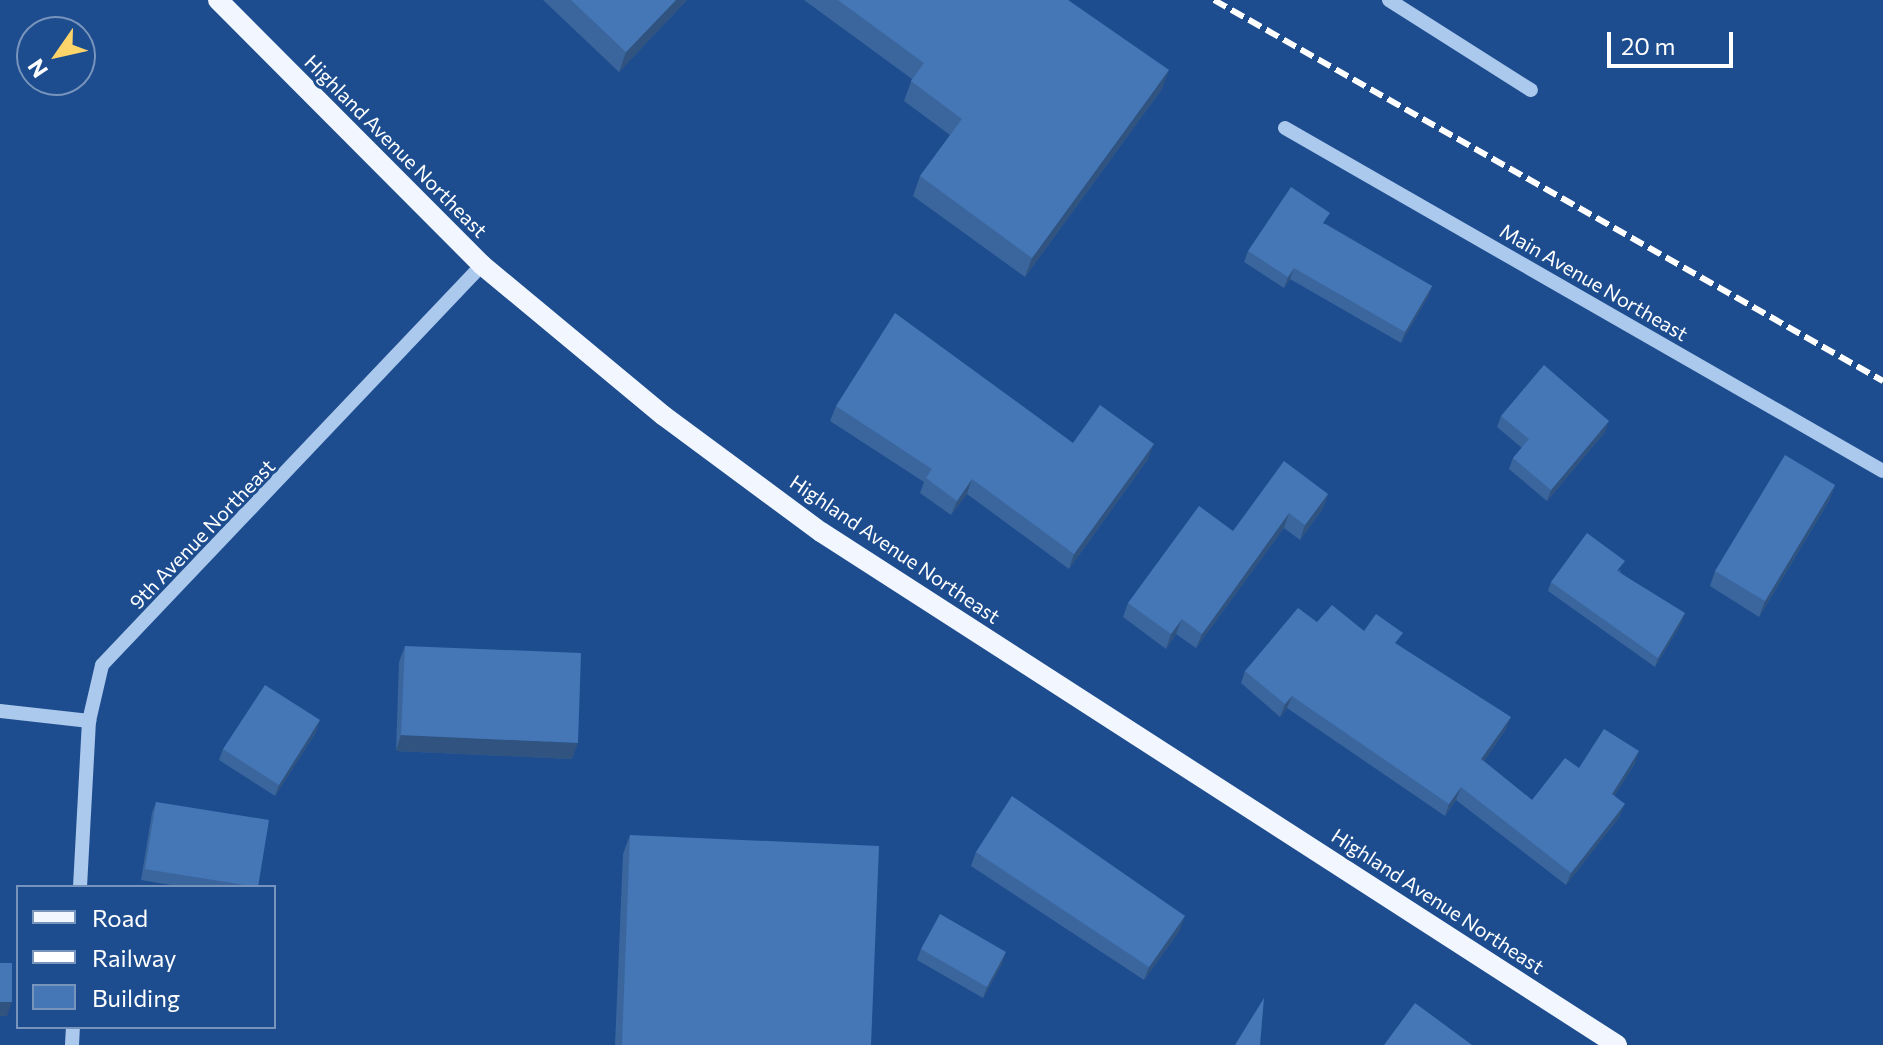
<!DOCTYPE html>
<style>
body{margin:0}
#map{position:relative;width:1883px;height:1045px;overflow:hidden;background:#1d4d8f;font-family:Commissioner,sans-serif}
div>[style]{position:absolute}
[style*='--x']{left:calc(var(--x)*1px);top:calc(var(--y)*1px);width:calc(var(--w)*1px);rotate:calc(var(--a)*1deg)}
.minor>*{height:14px;margin:-7px;padding:0 7px;transform-origin:7px;border-radius:7px;background:#abc8ed}
.major>*{height:20px;margin:-10px;padding:0 10px;transform-origin:10px;border-radius:10px;background:#f2f7ff}
.rail>*{height:6px;margin-top:-3px;transform-origin:0;background:repeating-linear-gradient(90deg,#fff 0 14px,transparent 0 20px)}
.wall>*{inset:0;background:#3b669d}
.shaded-wall>*{inset:0;background:#305380}
.building>*{inset:0;background:#4577b7}
span{translate:-50% -50%;white-space:nowrap;text-align:center;line-height:1.15;-webkit-text-stroke:6px #1d4d8f;paint-order:stroke}
.street-label{font-size:20px;color:#fff}
.legend{position:absolute;left:16px;top:885px;width:260px;height:144px;box-sizing:border-box;background:#1d4d8f;border:2px solid #7794bc;margin:0;padding:10px 14px;list-style:none;font-size:24px;color:#fff}
.legend li{display:flex;align-items:center;gap:16px;height:40px}
.legend b{width:40px;border:2px solid #7794bc}
.north{position:absolute;left:16px;top:16px;width:80px;height:80px;box-sizing:border-box;background:#1d4d8f;border:2px solid #7794bc;border-radius:50%;rotate:236deg;font-size:22px;font-weight:700;line-height:32px;text-align:center;color:#fff}
.north::after{content:'';display:block;margin:auto;width:28px;height:36px;background:#fdd46a;clip-path:polygon(50% 0,100% 100%,50% 72%,0 100%)}
.scale{position:absolute;left:1607px;top:32px;width:126px;height:36px;box-sizing:border-box;border:4px solid #fff;border-top:0;padding-left:10px;font-size:24px;line-height:28px;white-space:nowrap;color:#fff;-webkit-text-stroke:6px #1d4d8f;paint-order:stroke}
</style>
<div id="map">
<div class="minor">
<div style="--x:1389;--y:0;--w:168;--a:32.4"></div>
<div style="--x:1285;--y:128;--w:689;--a:29.84"></div>
<div style="--x:0;--y:711;--w:90;--a:6.4"></div>
<div style="--x:80;--y:887;--w:166;--a:-86.9"></div>
<div style="--x:89;--y:721;--w:57;--a:-76.9"></div>
<div style="--x:102;--y:665;--w:552;--a:-46.47"></div>
<div style="--x:72;--y:1045;--w:18;--a:-87"></div>
</div>
<div class="major">
<div style="--x:218;--y:0;--w:374;--a:45.1"></div>
<div style="--x:482;--y:265;--w:236;--a:39.7"></div>
<div style="--x:664;--y:416;--w:195;--a:36.5"></div>
<div style="--x:821;--y:532;--w:947;--a:32.8"></div>
</div>
<div class="rail">
<div style="--x:1214;--y:0;--w:770;--a:29.66"></div>
</div>
<div class="wall">
<div style="clip-path:polygon(543px 0,687px 0,619px 72px)"></div>
<div style="clip-path:polygon(804px 0,1068px 0,1162px 89px,1025px 277px,913px 196px,920px 176px,950px 135px,904px 101px,912px 79px)"></div>
<div style="clip-path:polygon(1326px 224px,1432px 286px,1428px 297px,1401px 343px,1290px 279px,1284px 288px,1244px 262px,1248px 251px)"></div>
<div style="clip-path:polygon(836px 406px,1073px 443px,1148px 459px,1069px 569px,967px 494px,951px 515px,920px 493px,924px 482px,830px 421px)"></div>
<div style="clip-path:polygon(1501px 416px,1605px 432px,1547px 501px,1509px 469px,1513px 458px,1522px 448px,1497px 427px)"></div>
<div style="clip-path:polygon(1835px 485px,1829px 501px,1759px 617px,1710px 586px,1715px 571px)"></div>
<div style="clip-path:polygon(1328px 494px,1323px 508px,1300px 540px,1284px 528px,1196px 648px,1176px 634px,1166px 649px,1123px 617px,1128px 603px,1233px 531px)"></div>
<div style="clip-path:polygon(1621px 570px,1620px 572px,1682px 622px,1655px 667px,1548px 591px,1551px 582px)"></div>
<div style="clip-path:polygon(1317px 622px,1364px 631px,1398px 645px,1506px 729px,1484px 761px,1532px 800px,1579px 768px,1635px 763px,1614px 796px,1620px 816px,1566px 885px,1456px 800px,1445px 816px,1287px 708px,1280px 717px,1241px 683px,1245px 671px)"></div>
<div style="clip-path:polygon(405px 646px,572px 759px,396px 751px,399px 662px)"></div>
<div style="clip-path:polygon(316px 732px,275px 796px,219px 760px,223px 749px)"></div>
<div style="clip-path:polygon(156px 802px,258px 887px,182px 887px,141px 880px,152px 813px)"></div>
<div style="clip-path:polygon(630px 835px,871px 1045px,615px 1045px,623px 854px)"></div>
<div style="clip-path:polygon(976px 852px,1180px 930px,1144px 980px,971px 866px)"></div>
<div style="clip-path:polygon(921px 949px,1002px 964px,983px 998px,917px 960px)"></div>
</div>
<div class="shaded-wall">
<div style="clip-path:polygon(676px 0,687px 0,619px 72px,626px 52px)"></div>
<div style="clip-path:polygon(1169px 70px,1162px 89px,1025px 277px,1032px 258px)"></div>
<div style="clip-path:polygon(1294px 268px,1290px 279px,1284px 288px,1288px 277px)"></div>
<div style="clip-path:polygon(1432px 286px,1428px 297px,1401px 343px,1405px 332px)"></div>
<div style="clip-path:polygon(1609px 421px,1605px 432px,1547px 501px,1551px 490px)"></div>
<div style="clip-path:polygon(1154px 444px,1148px 459px,1069px 569px,1074px 554px)"></div>
<div style="clip-path:polygon(972px 479px,967px 494px,951px 515px,957px 501px)"></div>
<div style="clip-path:polygon(1835px 485px,1829px 501px,1759px 617px,1765px 601px)"></div>
<div style="clip-path:polygon(1328px 494px,1323px 508px,1300px 540px,1305px 525px)"></div>
<div style="clip-path:polygon(1289px 513px,1284px 528px,1196px 648px,1202px 634px)"></div>
<div style="clip-path:polygon(1685px 613px,1682px 622px,1655px 667px,1658px 658px)"></div>
<div style="clip-path:polygon(1182px 619px,1176px 634px,1166px 649px,1171px 634px)"></div>
<div style="clip-path:polygon(1292px 696px,1287px 708px,1280px 717px,1285px 704px)"></div>
<div style="clip-path:polygon(1511px 717px,1506px 729px,1477px 771px,1481px 759px)"></div>
<div style="clip-path:polygon(320px 720px,316px 732px,275px 796px,279px 785px)"></div>
<div style="clip-path:polygon(401px 735px,578px 743px,572px 759px,396px 751px)"></div>
<div style="clip-path:polygon(1639px 751px,1635px 763px,1608px 806px,1612px 794px)"></div>
<div style="clip-path:polygon(1461px 787px,1456px 800px,1445px 816px,1449px 804px)"></div>
<div style="clip-path:polygon(1625px 804px,1620px 816px,1566px 885px,1571px 873px)"></div>
<div style="clip-path:polygon(1185px 916px,1180px 930px,1144px 980px,1149px 967px)"></div>
<div style="clip-path:polygon(1006px 952px,1002px 964px,983px 998px,987px 987px)"></div>
<div style="clip-path:polygon(0 1002px,12px 1002px,7px 1016px,0 1016px)"></div>
</div>
<div class="building">
<div style="clip-path:polygon(571px 0,676px 0,626px 52px)"></div>
<div style="clip-path:polygon(838px 0,1068px 0,1169px 70px,1032px 258px,920px 176px,962px 119px,911px 81px,924px 63px)"></div>
<div style="clip-path:polygon(1291px 187px,1330px 213px,1323px 223px,1432px 286px,1405px 332px,1294px 268px,1288px 277px,1248px 251px)"></div>
<div style="clip-path:polygon(895px 313px,1073px 443px,1100px 405px,1154px 444px,1074px 554px,972px 479px,957px 501px,926px 478px,932px 469px,836px 406px)"></div>
<div style="clip-path:polygon(1544px 365px,1609px 421px,1551px 490px,1513px 458px,1529px 439px,1501px 416px)"></div>
<div style="clip-path:polygon(1785px 455px,1835px 485px,1765px 601px,1715px 571px)"></div>
<div style="clip-path:polygon(1284px 461px,1328px 494px,1305px 525px,1289px 513px,1202px 634px,1182px 619px,1171px 634px,1128px 603px,1199px 506px,1233px 531px)"></div>
<div style="clip-path:polygon(1587px 533px,1625px 561px,1617px 571px,1685px 613px,1658px 658px,1551px 582px)"></div>
<div style="clip-path:polygon(1332px 605px,1364px 631px,1376px 614px,1403px 633px,1395px 643px,1511px 717px,1481px 759px,1532px 800px,1565px 758px,1579px 768px,1604px 729px,1639px 751px,1612px 794px,1625px 804px,1571px 873px,1461px 787px,1449px 804px,1292px 696px,1285px 704px,1245px 671px,1298px 608px,1317px 622px)"></div>
<div style="clip-path:polygon(405px 646px,581px 653px,578px 743px,401px 735px)"></div>
<div style="clip-path:polygon(265px 685px,320px 720px,279px 785px,223px 749px)"></div>
<div style="clip-path:polygon(1012px 796px,1185px 916px,1149px 967px,976px 852px)"></div>
<div style="clip-path:polygon(156px 802px,269px 820px,258px 887px,145px 869px)"></div>
<div style="clip-path:polygon(630px 835px,879px 846px,871px 1045px,622px 1045px)"></div>
<div style="clip-path:polygon(940px 914px,1006px 952px,987px 987px,921px 949px)"></div>
<div style="clip-path:polygon(0 963px,12px 963px,12px 1002px,0 1002px)"></div>
<div style="clip-path:polygon(1264px 998px,1260px 1045px,1235px 1045px)"></div>
<div style="clip-path:polygon(1415px 1003px,1472px 1045px,1384px 1045px)"></div>
</div>
<div class="street-label">
<span style="left:396px;top:146px;rotate:45deg">Highland Avenue Northeast</span>
<span style="left:1594px;top:282px;rotate:30deg">Main Avenue Northeast</span>
<span style="left:202px;top:534px;rotate:-46deg">9th Avenue Northeast</span>
<span style="left:895px;top:549px;rotate:34deg">Highland Avenue Northeast</span>
<span style="left:1438px;top:901px;rotate:33deg">Highland Avenue Northeast</span>
</div>
<ul class="legend">
<li><b style="height:10px;background:#f2f7ff"></b>Road</li>
<li><b style="height:10px;background:#fff"></b>Railway</li>
<li><b style="height:22px;background:#4577b7"></b>Building</li>
</ul>
<div class="north">N</div>
<div class="scale">20 m</div>
</div>
